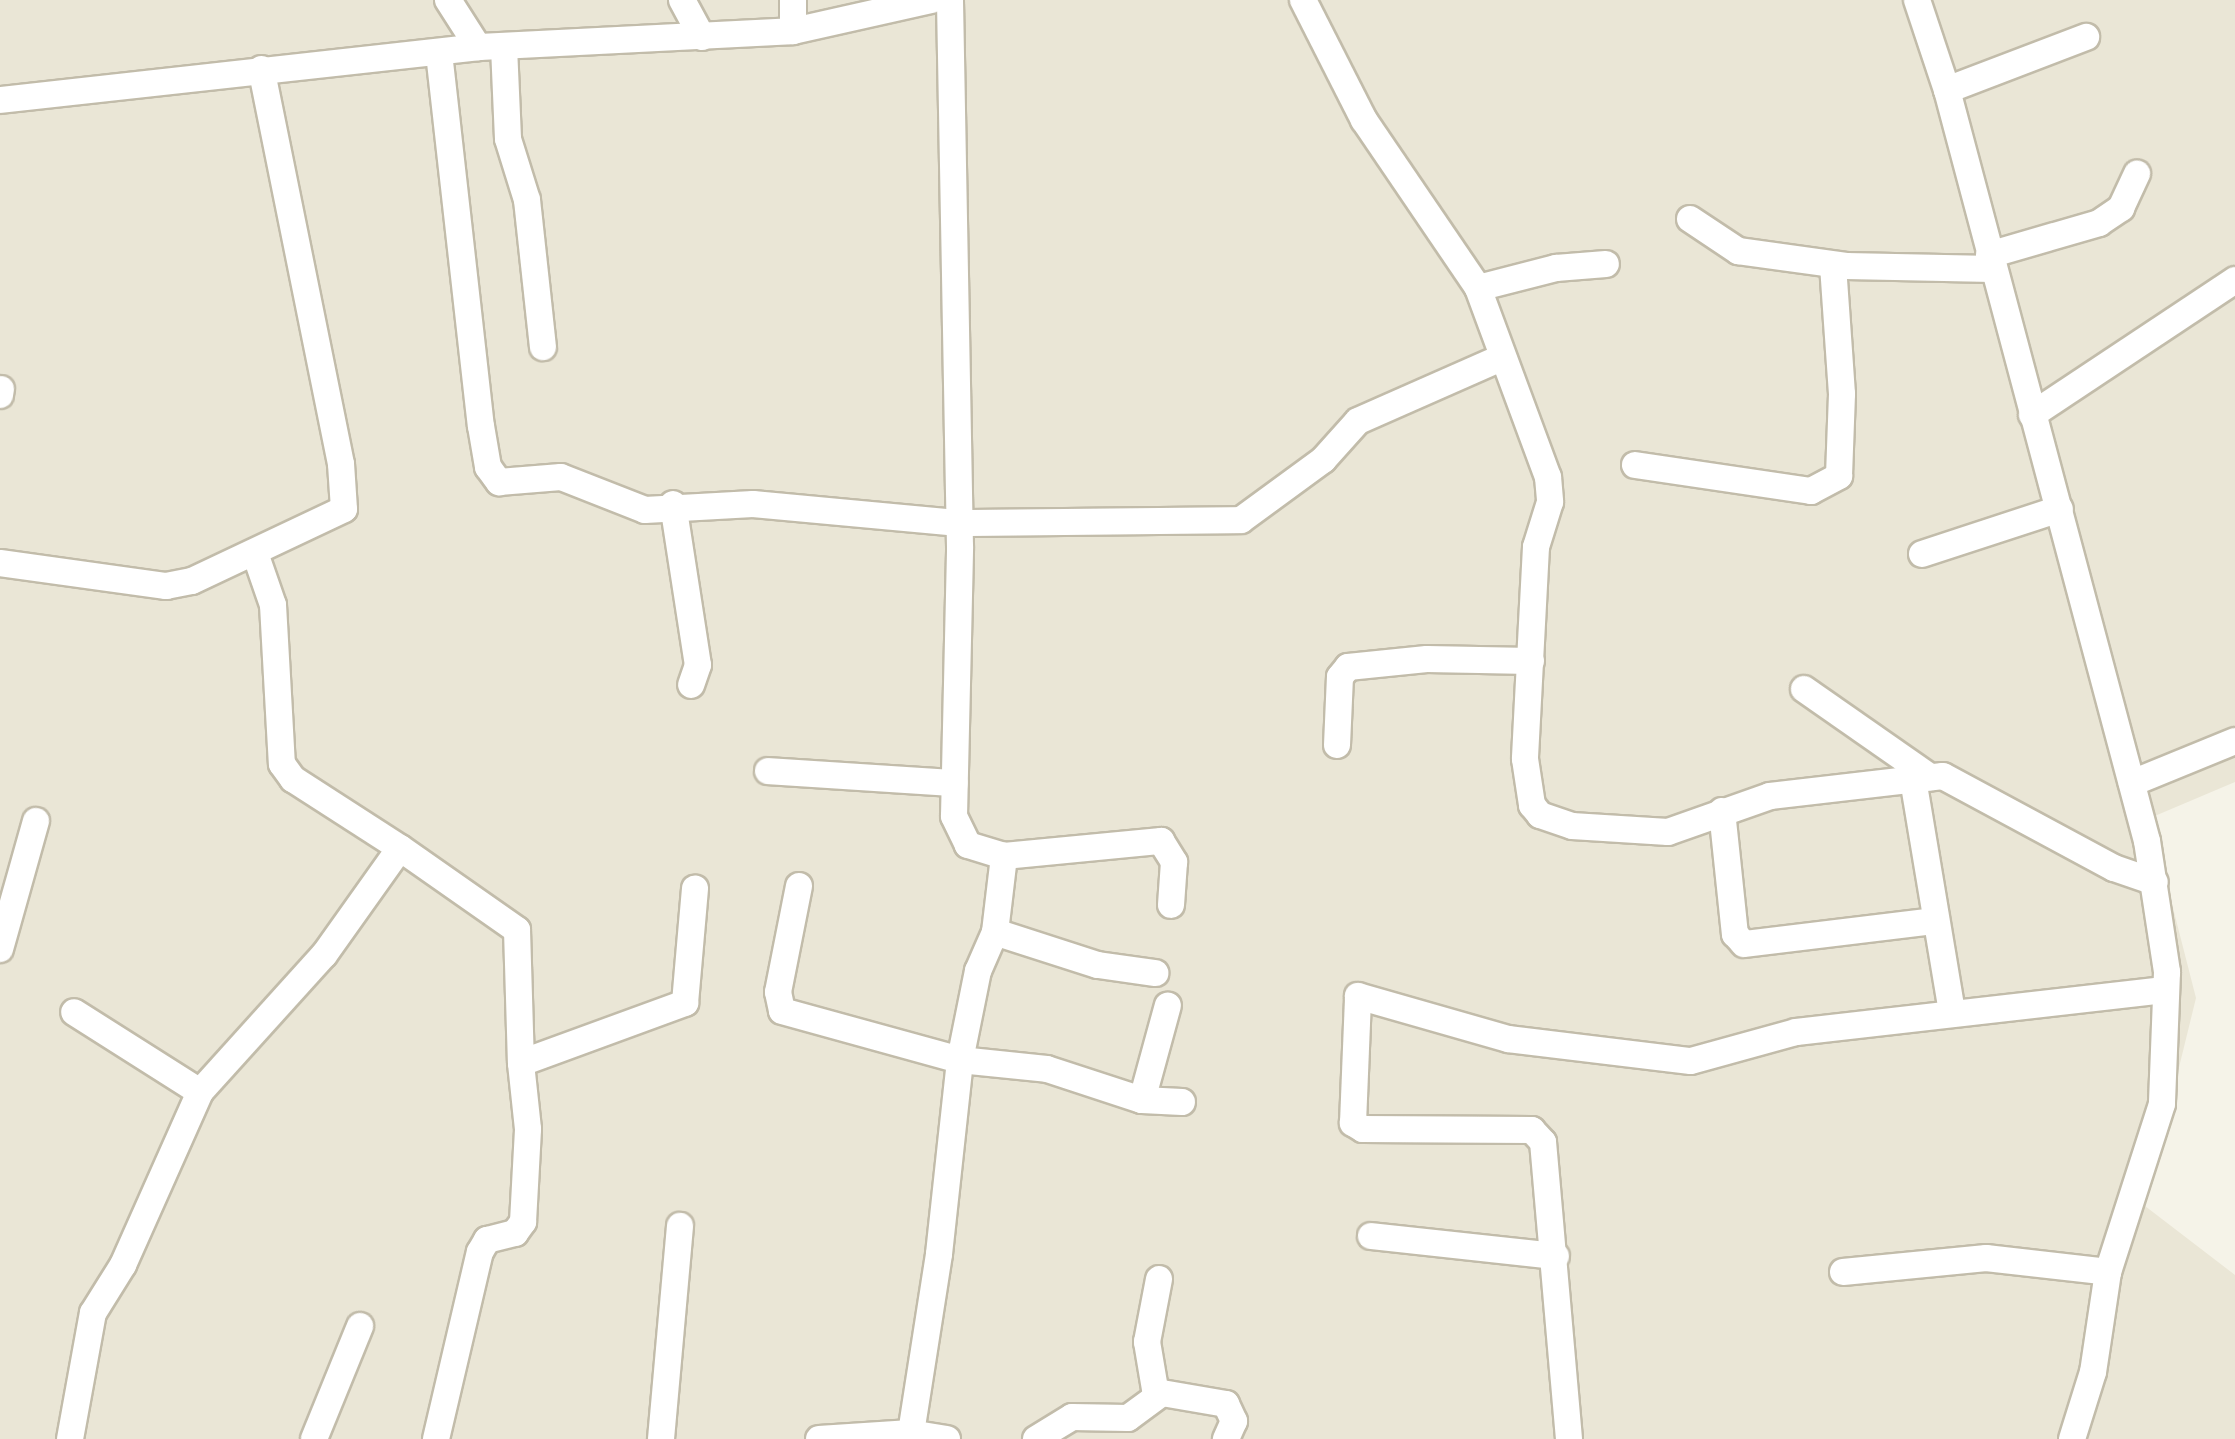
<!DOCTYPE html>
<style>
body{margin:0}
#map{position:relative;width:2235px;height:1439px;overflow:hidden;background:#f5f3e8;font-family:"Work Sans",sans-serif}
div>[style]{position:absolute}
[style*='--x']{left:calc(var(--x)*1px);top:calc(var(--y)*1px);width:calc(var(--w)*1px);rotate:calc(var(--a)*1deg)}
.residential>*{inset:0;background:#eae6d6}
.roads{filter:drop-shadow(2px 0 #c2bcaa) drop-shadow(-2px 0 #c2bcaa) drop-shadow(0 2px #c2bcaa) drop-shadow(0 -2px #c2bcaa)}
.minor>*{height:26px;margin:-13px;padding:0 13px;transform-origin:13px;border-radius:13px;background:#fff}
span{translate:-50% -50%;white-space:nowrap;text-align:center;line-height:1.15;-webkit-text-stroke:5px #fff;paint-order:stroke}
</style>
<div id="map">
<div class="residential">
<div style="clip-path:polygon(0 0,2235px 0,2235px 782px,2150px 818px,2196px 998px,2145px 1206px,2235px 1275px,2235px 1439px,0 1439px)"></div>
</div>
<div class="roads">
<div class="minor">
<div style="--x:448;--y:0;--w:56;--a:57.4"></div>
<div style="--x:682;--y:0;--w:42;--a:61.6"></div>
<div style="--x:1303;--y:0;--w:135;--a:63.1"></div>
<div style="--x:1364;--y:120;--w:203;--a:55.8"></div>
<div style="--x:1478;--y:288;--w:202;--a:69.7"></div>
<div style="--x:1548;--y:477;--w:25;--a:85"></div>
<div style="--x:1550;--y:502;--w:47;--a:107.3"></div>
<div style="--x:1536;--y:547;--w:212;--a:93"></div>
<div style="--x:1525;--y:759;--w:47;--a:81.3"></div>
<div style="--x:1532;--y:805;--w:13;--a:51"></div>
<div style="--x:1540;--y:815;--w:34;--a:19"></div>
<div style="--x:1572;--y:826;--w:96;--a:3.6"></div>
<div style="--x:1668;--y:832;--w:108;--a:-19.4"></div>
<div style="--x:1770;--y:796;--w:174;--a:-6.6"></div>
<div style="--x:1943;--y:776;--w:194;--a:28.3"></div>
<div style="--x:2114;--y:868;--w:43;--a:18.9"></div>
<div style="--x:1917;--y:0;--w:95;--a:71.6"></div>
<div style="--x:1947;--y:90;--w:777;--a:75.09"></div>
<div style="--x:2147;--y:841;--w:133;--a:81.3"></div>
<div style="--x:2167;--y:972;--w:132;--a:92.2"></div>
<div style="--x:2162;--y:1104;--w:176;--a:107.8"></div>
<div style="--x:2108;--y:1272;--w:101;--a:98.5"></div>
<div style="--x:2093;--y:1372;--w:70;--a:107.4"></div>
<div style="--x:793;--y:31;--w:31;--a:-90"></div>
<div style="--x:504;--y:47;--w:92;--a:87.5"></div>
<div style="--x:508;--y:139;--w:64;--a:72.7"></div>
<div style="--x:527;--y:200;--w:148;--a:83.8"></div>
<div style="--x:439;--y:53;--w:375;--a:83.6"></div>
<div style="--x:481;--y:426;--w:42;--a:80.3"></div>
<div style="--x:488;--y:467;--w:19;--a:54"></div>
<div style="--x:499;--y:482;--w:62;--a:-4.6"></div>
<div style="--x:561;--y:477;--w:90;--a:21.4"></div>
<div style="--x:645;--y:510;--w:108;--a:-3.2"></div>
<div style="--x:753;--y:504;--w:207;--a:5.3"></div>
<div style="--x:959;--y:523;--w:282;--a:-0.6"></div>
<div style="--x:1241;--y:520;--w:102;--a:-36.2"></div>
<div style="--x:1323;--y:460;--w:52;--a:-48.1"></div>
<div style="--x:1358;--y:421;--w:158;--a:-23.8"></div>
<div style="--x:1947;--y:90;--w:149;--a:-20.9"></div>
<div style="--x:0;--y:100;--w:481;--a:-6.3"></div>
<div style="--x:478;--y:47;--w:315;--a:-2.9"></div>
<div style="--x:793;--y:31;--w:142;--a:-12.6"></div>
<div style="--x:1690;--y:219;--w:58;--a:33.7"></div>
<div style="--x:1738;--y:251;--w:109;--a:7.9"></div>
<div style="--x:1846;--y:266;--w:147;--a:1.2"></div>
<div style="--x:1989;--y:255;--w:115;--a:-16.2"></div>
<div style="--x:2099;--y:223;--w:27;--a:-34"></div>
<div style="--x:2121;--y:208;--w:38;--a:-65"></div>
<div style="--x:1478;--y:288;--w:81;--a:-14.4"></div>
<div style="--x:1556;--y:268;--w:50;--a:-4.6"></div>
<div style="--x:0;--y:395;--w:6;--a:-81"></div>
<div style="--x:2032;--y:415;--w:244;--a:-33.6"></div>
<div style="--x:1635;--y:465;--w:178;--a:8.4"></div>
<div style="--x:1811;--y:491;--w:32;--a:-28"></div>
<div style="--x:1839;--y:476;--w:82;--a:-87.9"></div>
<div style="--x:1842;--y:394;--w:129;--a:-94"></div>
<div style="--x:673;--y:504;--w:163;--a:81.2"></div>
<div style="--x:698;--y:665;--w:21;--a:109"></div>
<div style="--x:255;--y:553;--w:55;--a:70.9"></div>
<div style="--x:273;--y:605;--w:159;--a:86.8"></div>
<div style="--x:282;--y:764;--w:19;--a:54"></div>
<div style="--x:293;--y:779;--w:127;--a:32.8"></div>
<div style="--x:1922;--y:554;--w:145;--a:-18.1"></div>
<div style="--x:0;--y:563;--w:168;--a:7.9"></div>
<div style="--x:166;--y:586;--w:26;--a:-11"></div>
<div style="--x:192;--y:581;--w:168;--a:-25.3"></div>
<div style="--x:344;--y:509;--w:45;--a:-93.8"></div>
<div style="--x:341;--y:464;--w:403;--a:-101.4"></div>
<div style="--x:1804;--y:689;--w:154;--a:34.9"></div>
<div style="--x:1337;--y:745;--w:68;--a:-87.5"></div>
<div style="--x:1340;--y:677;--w:13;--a:-51"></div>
<div style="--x:1348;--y:667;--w:79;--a:-5.8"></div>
<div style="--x:1427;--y:659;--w:104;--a:1.1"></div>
<div style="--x:768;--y:771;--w:187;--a:3.7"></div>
<div style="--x:1913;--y:779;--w:236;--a:80.5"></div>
<div style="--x:2132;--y:783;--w:111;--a:-22.2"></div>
<div style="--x:1722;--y:811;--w:124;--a:84"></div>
<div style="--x:1735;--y:934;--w:13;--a:48"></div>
<div style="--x:1744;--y:944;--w:190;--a:-6.9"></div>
<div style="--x:1004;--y:856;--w:158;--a:-5.5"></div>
<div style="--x:1161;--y:841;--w:25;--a:58"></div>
<div style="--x:1174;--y:862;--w:43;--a:94"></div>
<div style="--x:799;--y:886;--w:108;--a:101.2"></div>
<div style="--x:778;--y:992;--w:19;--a:78"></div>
<div style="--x:782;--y:1011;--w:185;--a:15.4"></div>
<div style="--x:960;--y:1060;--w:87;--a:5.9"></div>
<div style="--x:1047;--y:1069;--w:100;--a:18.1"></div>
<div style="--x:1142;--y:1100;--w:40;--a:2.9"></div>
<div style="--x:995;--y:932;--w:108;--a:17.8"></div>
<div style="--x:1098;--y:965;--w:58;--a:8"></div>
<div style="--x:0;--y:949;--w:133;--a:-74.3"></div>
<div style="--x:200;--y:1092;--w:185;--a:-47.9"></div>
<div style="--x:324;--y:955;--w:131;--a:-54.6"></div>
<div style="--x:400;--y:848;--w:143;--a:35"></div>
<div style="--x:517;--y:930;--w:133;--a:88.3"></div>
<div style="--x:521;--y:1063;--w:175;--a:-20.1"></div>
<div style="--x:685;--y:1003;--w:115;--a:-85"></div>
<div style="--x:1142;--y:1100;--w:98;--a:-74.7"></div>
<div style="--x:1371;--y:1236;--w:186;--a:6.2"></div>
<div style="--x:1843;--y:1272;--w:144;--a:-5.6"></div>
<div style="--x:1986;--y:1258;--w:123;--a:6.5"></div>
<div style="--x:1156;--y:1395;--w:54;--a:-99.6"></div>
<div style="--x:1147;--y:1342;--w:64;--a:-79.2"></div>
<div style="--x:70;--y:1439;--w:128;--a:-79.7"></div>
<div style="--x:93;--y:1313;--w:57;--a:-58"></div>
<div style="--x:123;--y:1265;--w:189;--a:-66"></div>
<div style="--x:200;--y:1092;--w:149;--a:-147.6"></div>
<div style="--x:314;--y:1439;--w:122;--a:-67.8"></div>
<div style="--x:436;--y:1439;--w:192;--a:-76.8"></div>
<div style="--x:480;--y:1252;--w:14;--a:-60"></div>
<div style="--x:487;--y:1240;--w:29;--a:-14"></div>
<div style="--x:515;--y:1233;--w:14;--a:-54"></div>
<div style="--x:523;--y:1222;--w:93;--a:-86.9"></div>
<div style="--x:528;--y:1129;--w:66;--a:-96.1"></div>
<div style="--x:661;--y:1439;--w:214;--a:-84.9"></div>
<div style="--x:819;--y:1439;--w:92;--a:-3.7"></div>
<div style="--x:947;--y:1439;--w:36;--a:-171"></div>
<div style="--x:911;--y:1433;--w:181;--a:-81.1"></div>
<div style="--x:939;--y:1254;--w:195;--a:-83.8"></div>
<div style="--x:960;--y:1060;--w:91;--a:-78.6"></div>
<div style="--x:978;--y:971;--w:43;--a:-66.4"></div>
<div style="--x:995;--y:932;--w:77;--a:-83.2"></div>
<div style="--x:1004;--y:856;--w:38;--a:-163"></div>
<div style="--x:968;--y:845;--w:32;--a:-116"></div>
<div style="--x:954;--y:816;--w:269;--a:-88.7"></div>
<div style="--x:960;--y:547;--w:547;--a:-91.05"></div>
<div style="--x:1036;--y:1439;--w:42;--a:-31.4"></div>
<div style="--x:1072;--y:1417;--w:56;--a:1"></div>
<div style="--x:1128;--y:1418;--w:42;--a:-36.3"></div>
<div style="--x:1162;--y:1393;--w:65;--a:9.8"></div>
<div style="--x:1226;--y:1404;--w:19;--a:65"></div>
<div style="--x:1234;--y:1421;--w:20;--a:114"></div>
<div style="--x:1569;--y:1439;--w:298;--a:-95"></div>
<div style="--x:1543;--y:1142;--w:16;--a:-133"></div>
<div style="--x:1532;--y:1130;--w:169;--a:-179.7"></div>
<div style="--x:1363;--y:1129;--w:12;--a:-149"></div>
<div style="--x:1353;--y:1123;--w:127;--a:-87.7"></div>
<div style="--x:1358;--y:996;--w:156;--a:16"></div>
<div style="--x:1508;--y:1039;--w:184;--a:6.9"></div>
<div style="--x:1691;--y:1061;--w:109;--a:-15.4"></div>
<div style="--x:1796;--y:1032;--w:371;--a:-6.5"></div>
</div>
</div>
</div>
